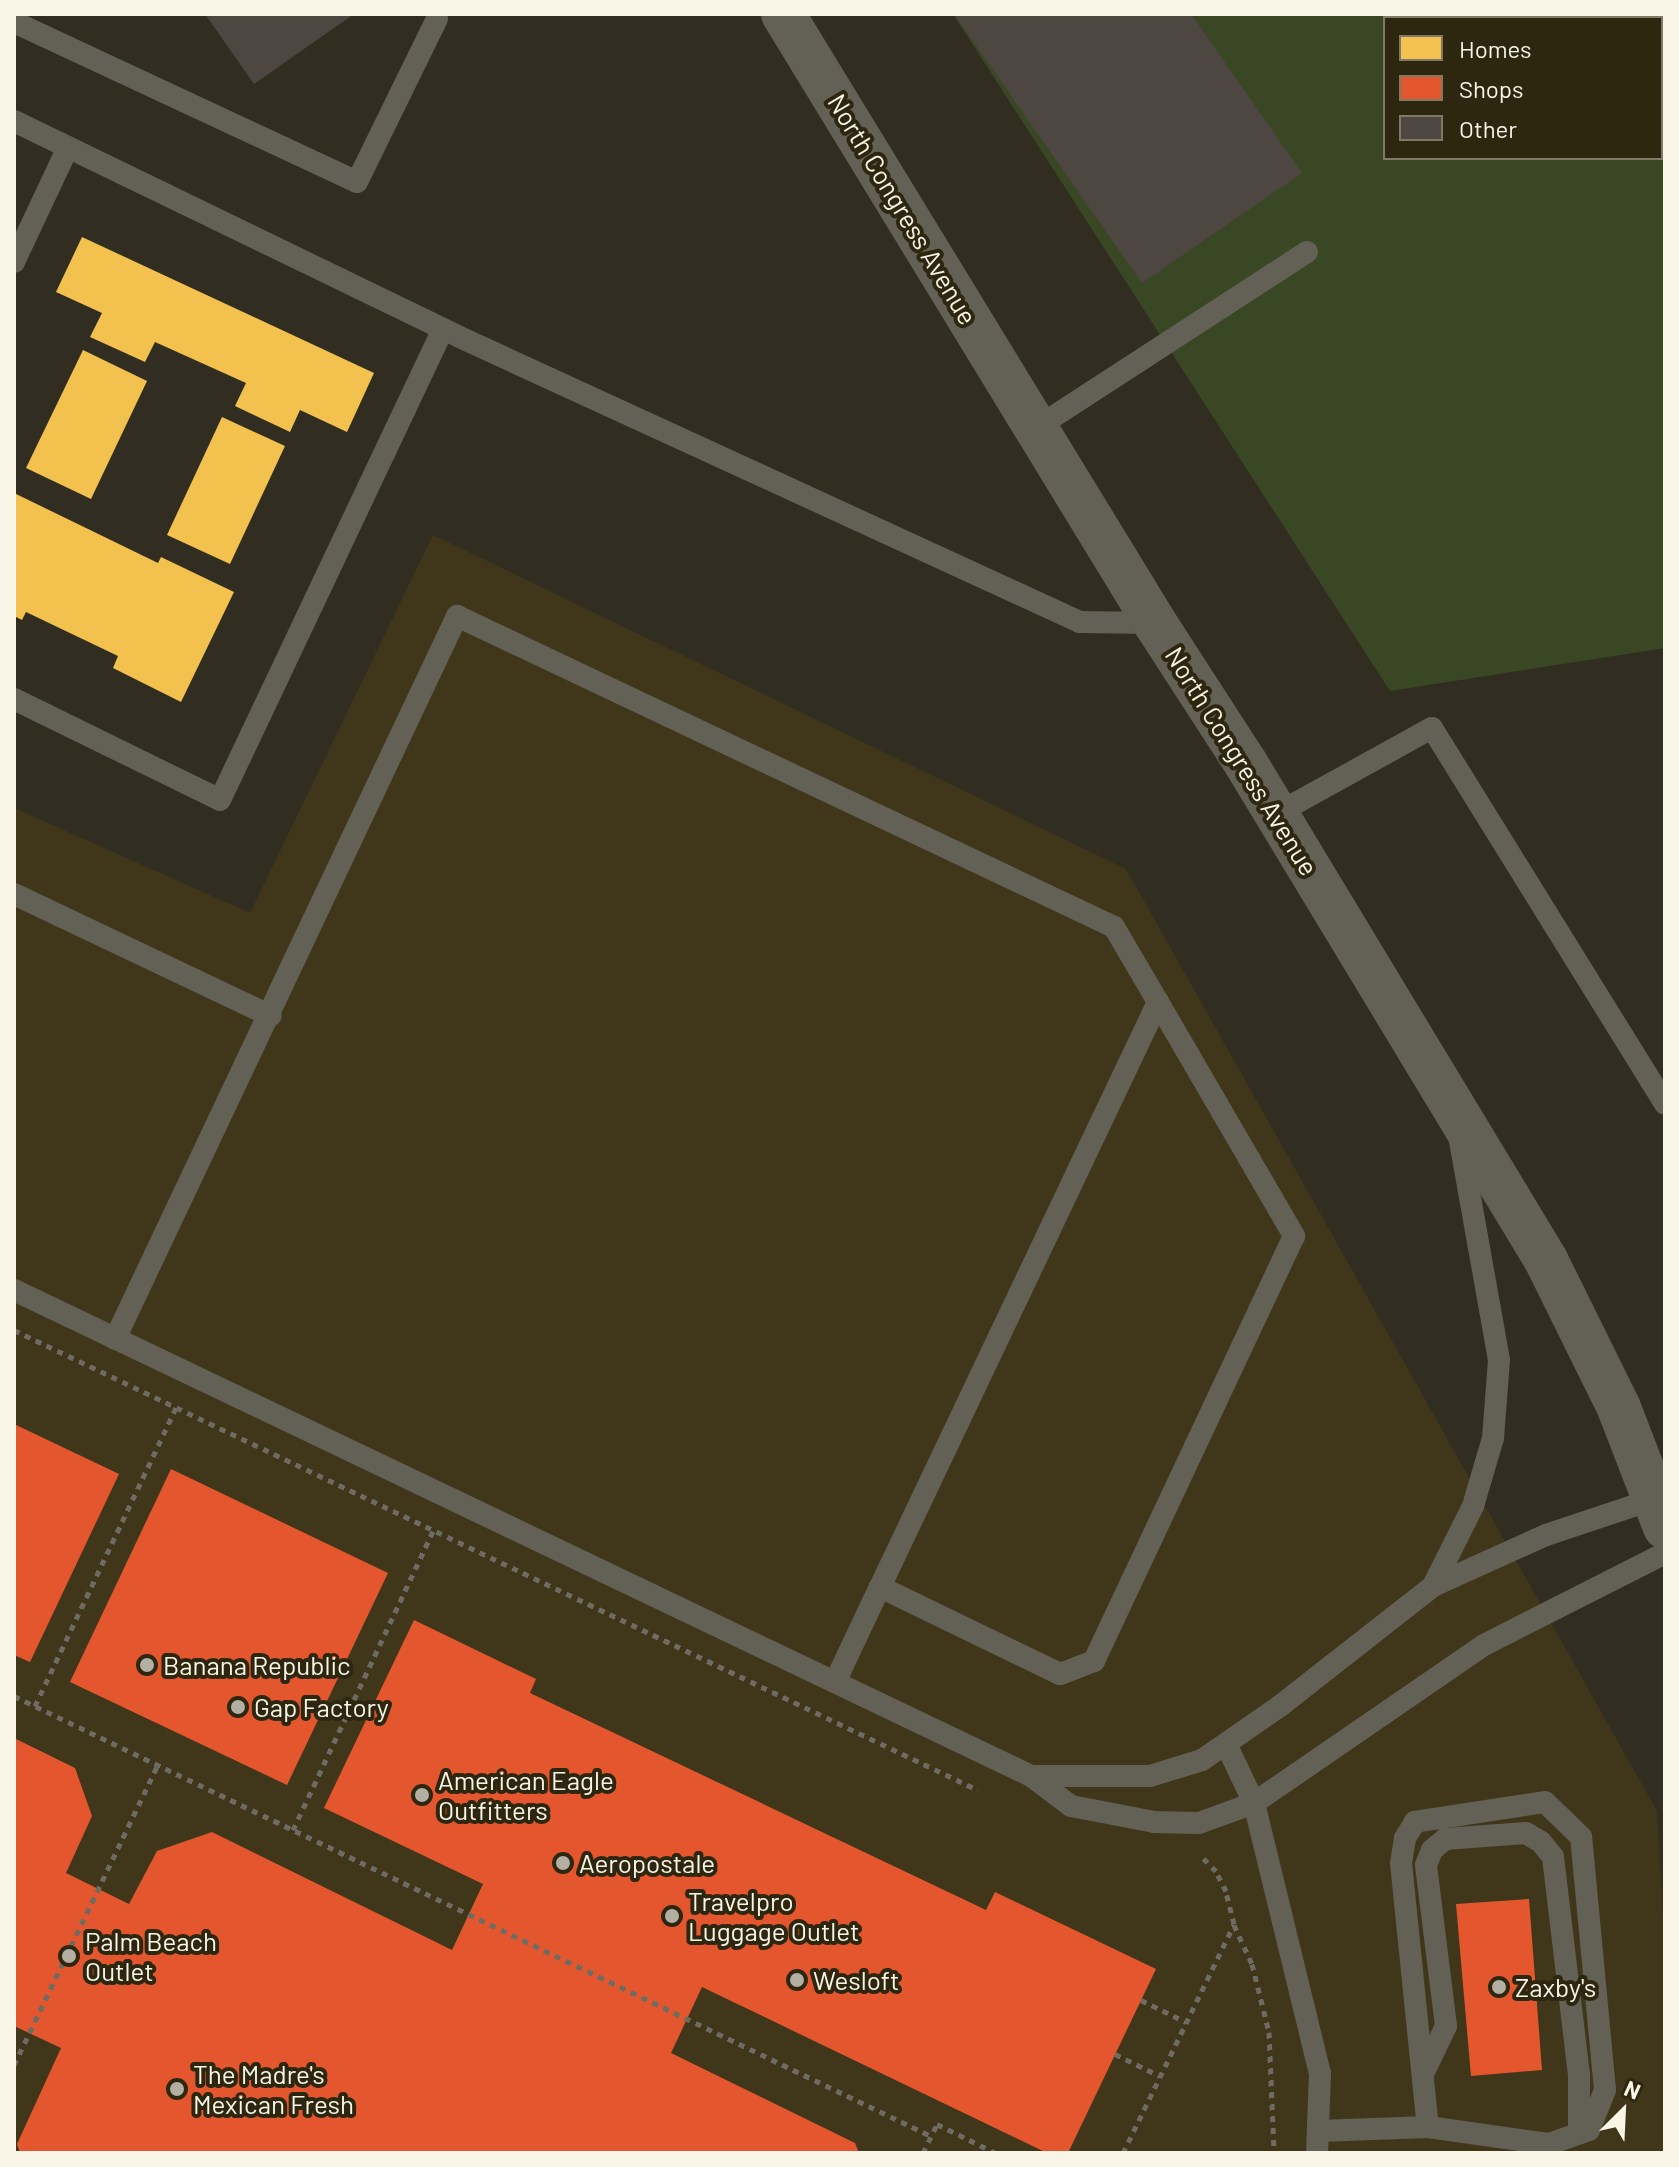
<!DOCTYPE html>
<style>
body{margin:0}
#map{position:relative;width:1679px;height:2167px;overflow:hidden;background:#312e21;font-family:Barlow,sans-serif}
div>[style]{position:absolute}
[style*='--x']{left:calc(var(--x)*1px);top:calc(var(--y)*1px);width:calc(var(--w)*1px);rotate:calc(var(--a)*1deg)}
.built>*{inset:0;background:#40371b}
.green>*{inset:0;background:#3a4724}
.homes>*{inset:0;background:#f2c14e}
.shops>*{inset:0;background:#e4572e}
.building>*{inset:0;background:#4e4741}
.path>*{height:5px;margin-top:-2.5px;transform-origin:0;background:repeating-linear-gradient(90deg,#6e6b62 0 6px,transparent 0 12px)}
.service>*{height:22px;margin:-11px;padding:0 11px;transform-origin:11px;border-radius:11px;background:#636056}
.tertiary>*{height:44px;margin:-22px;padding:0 22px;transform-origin:22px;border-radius:22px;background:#636056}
.dots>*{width:22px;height:22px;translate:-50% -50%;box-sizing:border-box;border:4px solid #2e2710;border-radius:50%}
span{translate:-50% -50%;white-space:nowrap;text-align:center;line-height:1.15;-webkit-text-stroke:8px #2e2710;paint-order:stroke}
.street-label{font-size:26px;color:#f9f5e7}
.poi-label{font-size:26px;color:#f9f5e7}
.left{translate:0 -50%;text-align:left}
.frame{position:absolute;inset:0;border:16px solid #f9f5e7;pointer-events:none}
.legend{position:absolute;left:1383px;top:16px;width:280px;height:144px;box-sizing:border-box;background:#2e2710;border:2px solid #7f7966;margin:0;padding:10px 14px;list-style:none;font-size:24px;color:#f9f5e7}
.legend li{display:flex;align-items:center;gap:16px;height:40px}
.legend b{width:40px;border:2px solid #7f7966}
.north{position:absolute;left:1583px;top:2071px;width:80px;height:80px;-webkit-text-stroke:6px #2e2710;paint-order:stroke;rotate:24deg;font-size:22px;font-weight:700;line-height:32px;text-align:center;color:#f9f5e7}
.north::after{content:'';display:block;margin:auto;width:28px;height:36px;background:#f9f5e7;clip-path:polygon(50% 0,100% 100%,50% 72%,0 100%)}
</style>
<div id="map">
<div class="built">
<div style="clip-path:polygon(433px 535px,1126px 869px,1657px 1811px,1665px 1947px,1665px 2153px,14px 2153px,14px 808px,250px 913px)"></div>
</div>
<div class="green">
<div style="clip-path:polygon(evenodd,953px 14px,1665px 14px,1665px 648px,1390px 691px,953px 14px,1385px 18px,1661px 18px,1661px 158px,1385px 158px,1385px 18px)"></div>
</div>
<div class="homes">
<div style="clip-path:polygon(82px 237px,374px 373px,347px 432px,300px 410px,290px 432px,235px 406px,246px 383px,155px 342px,145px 362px,90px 337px,102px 313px,56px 292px)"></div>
<div style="clip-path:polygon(83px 350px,147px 381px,91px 499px,26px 468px)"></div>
<div style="clip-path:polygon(222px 417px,285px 446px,230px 564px,167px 535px)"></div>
<div style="clip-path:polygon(14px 493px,158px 563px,161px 557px,234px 592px,181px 702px,113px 668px,118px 656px,26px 612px,22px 620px,14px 616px)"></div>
</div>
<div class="shops">
<div style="clip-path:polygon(14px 1424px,119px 1474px,30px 1662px,14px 1655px)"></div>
<div style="clip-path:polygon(171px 1469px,388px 1573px,287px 1785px,70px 1682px)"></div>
<div style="clip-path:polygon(414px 1620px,536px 1679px,530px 1693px,986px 1910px,995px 1892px,1156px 1969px,1068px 2153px,1047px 2153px,702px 1987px,671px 2053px,855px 2143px,859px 2153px,20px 2153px,17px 2144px,61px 2048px,14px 2026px,14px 1738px,75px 1768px,92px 1816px,66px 1873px,129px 1904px,157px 1851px,212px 1832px,452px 1950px,483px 1884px,324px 1808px)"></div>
<div style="clip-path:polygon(1529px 1899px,1542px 2070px,1471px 2076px,1456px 1904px)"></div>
</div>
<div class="building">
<div style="clip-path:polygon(205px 14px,354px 14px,254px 84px)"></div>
<div style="clip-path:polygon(954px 14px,1191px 14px,1302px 173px,1142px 283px)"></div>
</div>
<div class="path">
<div style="--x:14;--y:1330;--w:1068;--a:25.51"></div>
<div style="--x:14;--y:1696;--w:1017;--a:25.63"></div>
<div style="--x:35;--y:1706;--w:330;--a:-64.7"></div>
<div style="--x:293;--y:1830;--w:330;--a:-64.9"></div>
<div style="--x:1234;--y:1925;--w:43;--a:65.2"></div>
<div style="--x:1252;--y:1964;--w:70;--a:76"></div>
<div style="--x:1269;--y:2032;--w:121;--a:87.6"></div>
<div style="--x:1141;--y:2000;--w:50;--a:26.1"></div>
<div style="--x:1115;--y:2054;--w:50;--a:26.1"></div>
<div style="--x:14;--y:2065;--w:333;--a:-64.4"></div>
<div style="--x:923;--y:2153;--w:32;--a:-64"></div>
<div style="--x:937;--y:2124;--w:66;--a:26.2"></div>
<div style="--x:1123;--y:2153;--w:254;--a:-64.1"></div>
<div style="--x:1234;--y:1924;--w:34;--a:-104"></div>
<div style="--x:1226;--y:1891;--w:22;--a:-117"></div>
<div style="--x:1216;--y:1871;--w:24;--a:-135"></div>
</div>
<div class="service">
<div style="--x:14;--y:22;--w:378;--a:25"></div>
<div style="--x:357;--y:182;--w:182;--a:-63.9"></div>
<div style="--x:14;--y:121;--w:502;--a:25.85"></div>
<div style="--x:466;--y:340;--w:676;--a:24.67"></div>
<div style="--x:1080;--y:622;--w:75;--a:0.8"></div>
<div style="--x:14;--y:262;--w:127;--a:-64.8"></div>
<div style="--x:1036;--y:428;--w:323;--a:-33"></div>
<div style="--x:14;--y:699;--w:229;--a:26.1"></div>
<div style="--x:220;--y:800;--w:521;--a:-64.66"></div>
<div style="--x:1276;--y:814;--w:178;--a:-28.9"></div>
<div style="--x:1432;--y:728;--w:442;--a:58.2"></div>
<div style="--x:14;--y:894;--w:284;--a:25.4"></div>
<div style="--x:14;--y:1290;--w:1127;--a:25.54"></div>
<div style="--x:1031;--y:1776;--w:50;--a:36.9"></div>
<div style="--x:1071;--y:1806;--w:85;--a:10.9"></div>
<div style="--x:1154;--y:1822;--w:45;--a:1.3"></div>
<div style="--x:1199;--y:1823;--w:59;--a:-20"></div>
<div style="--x:1254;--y:1803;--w:279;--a:-34.5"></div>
<div style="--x:1484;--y:1645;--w:203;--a:-26.9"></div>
<div style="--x:115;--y:1339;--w:800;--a:-64.68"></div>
<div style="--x:457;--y:616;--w:727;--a:25.33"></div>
<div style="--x:1114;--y:927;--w:87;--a:59.6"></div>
<div style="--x:1433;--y:1586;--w:89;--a:-63.4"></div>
<div style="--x:1473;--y:1506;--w:71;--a:-73.6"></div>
<div style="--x:1493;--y:1438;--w:78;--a:-85.6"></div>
<div style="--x:1499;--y:1360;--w:223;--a:-100.1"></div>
<div style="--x:835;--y:1682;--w:105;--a:-64.7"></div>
<div style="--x:880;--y:1587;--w:648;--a:-64.58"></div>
<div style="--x:1158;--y:1002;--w:271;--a:59.8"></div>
<div style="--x:1294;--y:1236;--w:470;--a:115.2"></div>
<div style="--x:1094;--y:1661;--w:36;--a:159"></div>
<div style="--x:1060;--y:1674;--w:200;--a:-154.2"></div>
<div style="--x:1226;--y:1744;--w:65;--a:64.6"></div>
<div style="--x:1254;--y:1803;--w:278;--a:76.3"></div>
<div style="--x:1320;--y:2073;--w:80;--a:92.1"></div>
<div style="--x:1031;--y:1776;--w:119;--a:0"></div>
<div style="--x:1150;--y:1776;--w:54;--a:-17.1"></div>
<div style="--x:1202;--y:1760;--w:95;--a:-34.7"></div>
<div style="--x:1280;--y:1706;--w:194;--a:-38.1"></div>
<div style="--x:1433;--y:1586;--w:124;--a:-24.3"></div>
<div style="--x:1546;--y:1535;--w:114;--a:-18.4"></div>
<div style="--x:1424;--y:2072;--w:51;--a:-64.4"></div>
<div style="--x:1446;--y:2026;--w:162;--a:-97.1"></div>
<div style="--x:1426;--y:1865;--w:16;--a:-68"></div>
<div style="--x:1432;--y:1850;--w:17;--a:-40"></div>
<div style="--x:1445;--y:1839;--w:81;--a:-4.2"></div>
<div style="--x:1526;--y:1833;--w:17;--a:31"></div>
<div style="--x:1541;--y:1842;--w:19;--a:51"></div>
<div style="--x:1553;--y:1857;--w:220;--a:83.2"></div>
<div style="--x:1579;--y:2075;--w:58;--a:90"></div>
<div style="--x:1318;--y:2131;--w:110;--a:-2.1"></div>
<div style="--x:1428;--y:2127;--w:122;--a:8"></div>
<div style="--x:1549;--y:2144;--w:42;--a:-19.3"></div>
<div style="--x:1589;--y:2130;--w:43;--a:-68.2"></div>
<div style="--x:1605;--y:2090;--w:254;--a:-95.4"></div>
<div style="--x:1581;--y:1837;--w:50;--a:-135.8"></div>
<div style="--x:1545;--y:1802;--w:132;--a:171.3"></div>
<div style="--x:1415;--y:1822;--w:19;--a:122"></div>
<div style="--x:1405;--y:1838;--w:25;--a:99"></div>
<div style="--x:1401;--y:1863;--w:265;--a:84.2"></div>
</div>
<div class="tertiary">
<div style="--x:783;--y:14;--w:714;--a:58.58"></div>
<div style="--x:1155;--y:623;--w:166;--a:57.1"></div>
<div style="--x:1245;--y:762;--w:582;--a:58.85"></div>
<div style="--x:1546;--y:1260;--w:165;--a:63.7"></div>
<div style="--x:1619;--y:1408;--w:128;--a:68.9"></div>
</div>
<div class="dots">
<div style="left:147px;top:1665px;background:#b3afa2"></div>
<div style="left:238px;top:1707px;background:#b3afa2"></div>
<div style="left:422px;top:1795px;background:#b3afa2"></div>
<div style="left:563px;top:1863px;background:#b3afa2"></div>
<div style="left:672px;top:1916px;background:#b3afa2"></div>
<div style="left:69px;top:1956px;background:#b3afa2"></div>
<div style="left:797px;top:1980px;background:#b3afa2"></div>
<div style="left:1499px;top:1987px;background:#b3afa2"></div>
<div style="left:177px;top:2089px;background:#b3afa2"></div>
</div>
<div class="street-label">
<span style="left:903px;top:209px;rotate:59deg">North Congress Avenue</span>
<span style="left:1242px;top:761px;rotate:58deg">North Congress Avenue</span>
</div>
<div class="poi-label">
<span class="left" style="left:163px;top:1665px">Banana Republic</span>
<span class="left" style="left:254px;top:1707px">Gap Factory</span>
<span class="left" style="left:438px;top:1795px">American Eagle<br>Outfitters</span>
<span class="left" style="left:579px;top:1863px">Aeropostale</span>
<span class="left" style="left:688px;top:1916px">Travelpro<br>Luggage Outlet</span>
<span class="left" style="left:85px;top:1956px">Palm Beach<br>Outlet</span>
<span class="left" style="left:813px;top:1980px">Wesloft</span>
<span class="left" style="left:1515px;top:1987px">Zaxby's</span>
<span class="left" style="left:193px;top:2089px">The Madre's<br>Mexican Fresh</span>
</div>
<div class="frame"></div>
<ul class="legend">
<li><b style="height:22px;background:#f2c14e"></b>Homes</li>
<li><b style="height:22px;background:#e4572e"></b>Shops</li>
<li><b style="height:22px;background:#4e4741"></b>Other</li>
</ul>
<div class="north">N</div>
</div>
